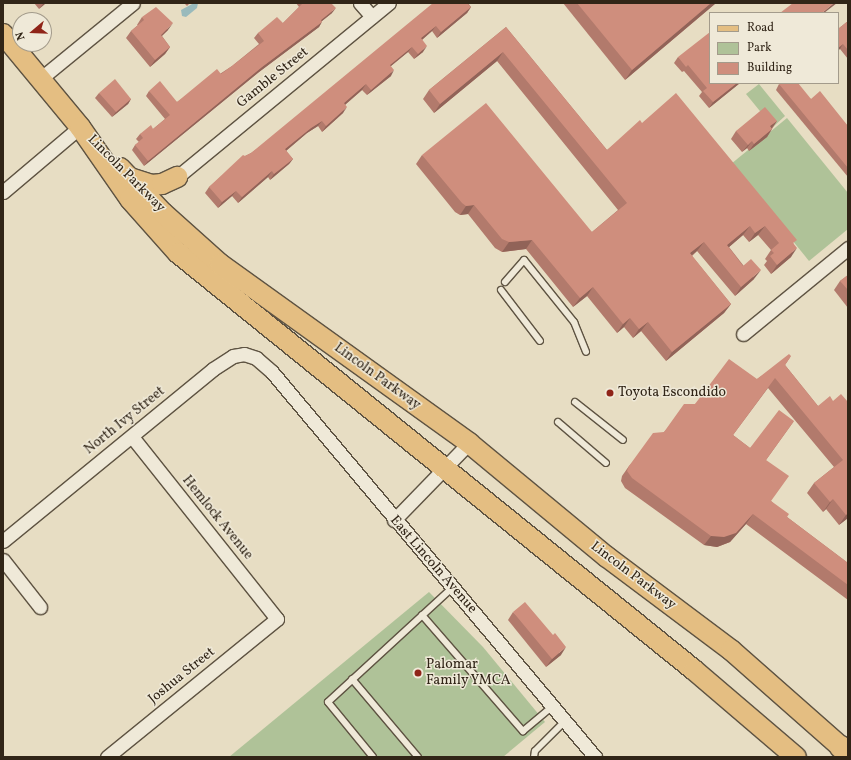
<!DOCTYPE html>
<style>
body{margin:0}
#map{position:relative;width:851px;height:760px;overflow:hidden;background:#e7ddc3;font-family:Vollkorn,serif}
div>[style]{position:absolute}
[style*='--x']{left:calc(var(--x)*1px);top:calc(var(--y)*1px);width:calc(var(--w)*1px);rotate:calc(var(--a)*1deg)}
.green>*{inset:0;background:#afc298}
.water>*{inset:0;background:#99babc}
.roads{filter:drop-shadow(1px 0 #5e5342) drop-shadow(-1px 0 #5e5342) drop-shadow(0 1px #5e5342) drop-shadow(0 -1px #5e5342)}
.lane>*{height:6px;margin:-3px;padding:0 3px;transform-origin:3px;border-radius:3px;background:#efe9d8}
.street>*{height:13px;margin:-6.5px;padding:0 6.5px;transform-origin:6.5px;border-radius:6.5px;background:#efe9d8}
.primary>*{height:20px;margin:-10px;padding:0 10px;transform-origin:10px;border-radius:10px;background:#e4be82}
.highway>*{height:22px;margin:-11px;padding:0 11px;transform-origin:11px;border-radius:11px;background:#e4be82}
.wall>*{inset:0;background:#b27a6c}
.shaded-wall>*{inset:0;background:#916358}
.building>*{inset:0;background:#cf8e7d}
.dots>*{width:11px;height:11px;translate:-50% -50%;box-sizing:border-box;border:2px solid #efe9d8;border-radius:50%}
span{translate:-50% -50%;white-space:nowrap;text-align:center;line-height:1.15;-webkit-text-stroke:3px #efe9d8;paint-order:stroke}
.street-label{font-size:14px;color:#312517}
.poi-label{font-size:14px;color:#312517}
.left{translate:0 -50%;text-align:left}
.frame{position:absolute;inset:0;border:4px solid #312517;pointer-events:none}
.legend{position:absolute;left:709px;top:12px;width:130px;height:72px;box-sizing:border-box;background:#efe9d8;border:1px solid #a39b8b;margin:0;padding:5px 7px;list-style:none;font-size:12px;color:#312517}
.legend li{display:flex;align-items:center;gap:8px;height:20px}
.legend b{width:20px;border:1px solid #a39b8b}
.north{position:absolute;left:12px;top:12px;width:40px;height:40px;box-sizing:border-box;background:#efe9d8;border:1px solid #a39b8b;border-radius:50%;rotate:251deg;font-size:11px;font-weight:700;line-height:16px;text-align:center;color:#312517}
.north::after{content:'';display:block;margin:auto;width:14px;height:18px;background:#8f2418;clip-path:polygon(50% 0,100% 100%,50% 72%,0 100%)}
</style>
<div id="map">
<div class="green">
<div style="clip-path:polygon(759px 84px,785px 116px,773px 127px,746px 94px)"></div>
<div style="clip-path:polygon(787px 118px,848px 193px,848px 229px,809px 261px,731px 164px)"></div>
<div style="clip-path:polygon(429px 592px,483px 647px,545px 722px,503px 757px,229px 757px)"></div>
</div>
<div class="water">
<div style="clip-path:polygon(194px 3px,198px 3px,197px 8px,186px 17px,182px 16px,181px 10px)"></div>
</div>
<div class="roads">
<div class="lane">
<div style="--x:505;--y:282;--w:29;--a:-49"></div>
<div style="--x:524;--y:260;--w:80;--a:51.1"></div>
<div style="--x:574;--y:322;--w:32;--a:68"></div>
<div style="--x:501;--y:290;--w:64;--a:52.6"></div>
<div style="--x:575;--y:402;--w:61;--a:38.4"></div>
<div style="--x:558;--y:422;--w:63;--a:40.5"></div>
<div style="--x:422;--y:615;--w:154;--a:49"></div>
<div style="--x:523;--y:731;--w:39;--a:-40"></div>
<div style="--x:352;--y:679;--w:102;--a:49.8"></div>
<div style="--x:373;--y:757;--w:71;--a:-129.3"></div>
<div style="--x:328;--y:702;--w:168;--a:-42.6"></div>
<div style="--x:534;--y:757;--w:6;--a:-81"></div>
<div style="--x:535;--y:751;--w:42;--a:-45"></div>
</div>
<div class="street">
<div style="--x:360;--y:3;--w:18;--a:49"></div>
<div style="--x:40;--y:79;--w:120;--a:-39.3"></div>
<div style="--x:177;--y:177;--w:274;--a:-39.4"></div>
<div style="--x:3;--y:192;--w:101;--a:-40.2"></div>
<div style="--x:743;--y:334;--w:136;--a:-39.3"></div>
<div style="--x:394;--y:520;--w:107;--a:-45.8"></div>
<div style="--x:3;--y:541;--w:271;--a:-39.3"></div>
<div style="--x:213;--y:369;--w:24;--a:-33"></div>
<div style="--x:233;--y:356;--w:11;--a:-10"></div>
<div style="--x:244;--y:354;--w:13;--a:18"></div>
<div style="--x:256;--y:358;--w:21;--a:41"></div>
<div style="--x:272;--y:372;--w:503;--a:50"></div>
<div style="--x:3;--y:560;--w:60;--a:51.8"></div>
<div style="--x:107;--y:757;--w:219;--a:-39.1"></div>
<div style="--x:277;--y:619;--w:233;--a:-128.5"></div>
</div>
<div class="primary">
<div style="--x:3;--y:34;--w:121;--a:50.4"></div>
<div style="--x:80;--y:127;--w:88;--a:55.2"></div>
<div style="--x:130;--y:199;--w:72;--a:48.4"></div>
<div style="--x:178;--y:253;--w:663;--a:38.94"></div>
<div style="--x:694;--y:670;--w:134;--a:40.5"></div>
<div style="--x:120;--y:168;--w:62;--a:46.3"></div>
<div style="--x:163;--y:213;--w:76;--a:41.8"></div>
<div style="--x:220;--y:264;--w:307;--a:35.7"></div>
<div style="--x:469;--y:443;--w:179;--a:39.6"></div>
<div style="--x:607;--y:557;--w:155;--a:36.9"></div>
<div style="--x:731;--y:650;--w:147;--a:41.4"></div>
<div style="--x:130;--y:178;--w:23;--a:18"></div>
<div style="--x:152;--y:185;--w:10;--a:-6"></div>
<div style="--x:162;--y:184;--w:17;--a:-25"></div>
</div>
<div class="highway">
<div style="--x:841;--y:747;--w:9;--a:41"></div>
</div>
</div>
<div class="wall">
<div style="clip-path:polygon(34px 3px,46px 3px,39px 9px)"></div>
<div style="clip-path:polygon(184px 3px,190px 3px,187px 6px)"></div>
<div style="clip-path:polygon(296px 3px,331px 3px,332px 13px,322px 21px,319px 27px,259px 72px,144px 166px,132px 150px,135px 145px,139px 142px,136px 139px,140px 134px,153px 129px,165px 119px,146px 96px,149px 91px,177px 102px,232px 66px,259px 44px,254px 38px,258px 33px,283px 23px,299px 7px)"></div>
<div style="clip-path:polygon(468px 3px,471px 7px,467px 13px,437px 38px,432px 31px,422px 40px,423px 52px,414px 59px,408px 52px,391px 66px,391px 76px,367px 95px,362px 90px,345px 105px,343px 113px,322px 132px,318px 126px,307px 133px,286px 151px,293px 159px,289px 164px,270px 180px,268px 177px,238px 203px,232px 196px,218px 208px,205px 193px,209px 187px,245px 156px,251px 153px)"></div>
<div style="clip-path:polygon(563px 3px,716px 3px,625px 80px)"></div>
<div style="clip-path:polygon(142px 17px,168px 30px,162px 36px,170px 47px,165px 54px,150px 67px,126px 38px,131px 31px,138px 25px,137px 25px)"></div>
<div style="clip-path:polygon(848px 21px,848px 59px,840px 49px,838px 50px,838px 29px)"></div>
<div style="clip-path:polygon(506px 27px,607px 150px,642px 123px,794px 244px,791px 257px,771px 274px,764px 265px,767px 261px,765px 259px,771px 250px,758px 235px,749px 242px,743px 235px,729px 247px,754px 279px,735px 296px,697px 251px,692px 256px,731px 304px,724px 313px,666px 361px,641px 331px,633px 338px,624px 327px,617px 333px,587px 296px,573px 307px,526px 249px,502px 252px,495px 248px,468px 214px,460px 215px,455px 212px,416px 164px,422px 155px,592px 232px,618px 210px,497px 61px,434px 113px,423px 99px,429px 90px)"></div>
<div style="clip-path:polygon(678px 57px,740px 83px,709px 108px,699px 96px,702px 92px,684px 71px,682px 72px,674px 63px)"></div>
<div style="clip-path:polygon(779px 84px,811px 99px,848px 126px,848px 177px,776px 90px)"></div>
<div style="clip-path:polygon(99px 93px,131px 99px,128px 104px,112px 117px,95px 98px)"></div>
<div style="clip-path:polygon(777px 121px,767px 137px,749px 151px,747px 148px,742px 152px,731px 139px,736px 131px)"></div>
<div style="clip-path:polygon(848px 275px,848px 308px,834px 290px,840px 281px)"></div>
<div style="clip-path:polygon(791px 356px,785px 365px,818px 406px,833px 401px,848px 402px,848px 518px,839px 525px,826px 509px,823px 512px,807px 493px,814px 483px,834px 467px,768px 388px,733px 435px,750px 448px,794px 421px,766px 460px,771px 501px,787px 517px,848px 563px,848px 600px,746px 524px,730px 542px,717px 547px,704px 545px,625px 488px,621px 481px,622px 476px,629px 466px,664px 432px,695px 404px,757px 379px)"></div>
<div style="clip-path:polygon(513px 612px,561px 655px,546px 667px,508px 620px)"></div>
</div>
<div class="shaded-wall">
<div style="clip-path:polygon(44px 3px,46px 3px,39px 9px,43px 4px)"></div>
<div style="clip-path:polygon(711px 3px,716px 3px,625px 80px,632px 70px)"></div>
<div style="clip-path:polygon(834px 3px,837px 3px,824px 13px,822px 13px)"></div>
<div style="clip-path:polygon(471px 7px,467px 13px,437px 38px,441px 32px)"></div>
<div style="clip-path:polygon(336px 8px,332px 13px,317px 25px,321px 20px)"></div>
<div style="clip-path:polygon(322px 22px,319px 27px,259px 72px,144px 166px,148px 161px,262px 67px)"></div>
<div style="clip-path:polygon(173px 23px,168px 30px,155px 42px,161px 35px)"></div>
<div style="clip-path:polygon(436px 26px,432px 31px,417px 44px,421px 38px)"></div>
<div style="clip-path:polygon(843px 44px,840px 49px,838px 50px,838px 48px)"></div>
<div style="clip-path:polygon(427px 46px,423px 52px,414px 59px,418px 54px)"></div>
<div style="clip-path:polygon(170px 47px,165px 54px,150px 67px,155px 60px)"></div>
<div style="clip-path:polygon(412px 47px,408px 52px,386px 70px,390px 65px)"></div>
<div style="clip-path:polygon(503px 52px,497px 61px,434px 113px,440px 104px)"></div>
<div style="clip-path:polygon(394px 70px,391px 76px,367px 95px,371px 90px)"></div>
<div style="clip-path:polygon(737px 83px,740px 83px,709px 108px,713px 102px)"></div>
<div style="clip-path:polygon(366px 84px,362px 90px,340px 109px,344px 103px)"></div>
<div style="clip-path:polygon(131px 99px,128px 104px,112px 117px,116px 112px)"></div>
<div style="clip-path:polygon(347px 107px,343px 113px,322px 132px,326px 126px)"></div>
<div style="clip-path:polygon(322px 121px,318px 126px,307px 133px,281px 155px,285px 149px,311px 128px)"></div>
<div style="clip-path:polygon(777px 121px,771px 129px,770px 126px)"></div>
<div style="clip-path:polygon(772px 129px,767px 137px,749px 151px,754px 144px)"></div>
<div style="clip-path:polygon(752px 141px,747px 148px,742px 152px,748px 145px)"></div>
<div style="clip-path:polygon(293px 159px,289px 164px,270px 180px,274px 174px)"></div>
<div style="clip-path:polygon(272px 171px,268px 177px,238px 203px,242px 197px)"></div>
<div style="clip-path:polygon(236px 191px,232px 196px,218px 208px,222px 202px)"></div>
<div style="clip-path:polygon(474px 205px,468px 214px,460px 215px,466px 206px)"></div>
<div style="clip-path:polygon(750px 226px,743px 235px,721px 254px,727px 245px)"></div>
<div style="clip-path:polygon(765px 226px,758px 235px,749px 242px,755px 233px)"></div>
<div style="clip-path:polygon(532px 240px,526px 249px,502px 252px,509px 242px)"></div>
<div style="clip-path:polygon(704px 242px,697px 251px,683px 262px,690px 253px)"></div>
<div style="clip-path:polygon(797px 248px,791px 257px,771px 274px,777px 265px)"></div>
<div style="clip-path:polygon(761px 270px,754px 279px,735px 296px,741px 287px)"></div>
<div style="clip-path:polygon(593px 287px,587px 296px,573px 307px,580px 298px)"></div>
<div style="clip-path:polygon(731px 304px,724px 313px,666px 361px,672px 352px)"></div>
<div style="clip-path:polygon(630px 318px,624px 327px,617px 333px,623px 324px)"></div>
<div style="clip-path:polygon(648px 322px,641px 331px,633px 338px,639px 329px)"></div>
<div style="clip-path:polygon(833px 499px,826px 509px,823px 512px,830px 502px)"></div>
<div style="clip-path:polygon(848px 513px,848px 518px,839px 525px,846px 515px)"></div>
<div style="clip-path:polygon(753px 514px,746px 524px,730px 542px,717px 547px,704px 545px,711px 536px)"></div>
<div style="clip-path:polygon(566px 647px,561px 655px,546px 667px,552px 659px)"></div>
</div>
<div class="building">
<div style="clip-path:polygon(303px 3px,331px 3px,336px 8px,321px 20px,322px 22px,262px 67px,148px 161px,135px 145px,143px 138px,140px 134px,151px 125px,153px 129px,170px 115px,149px 91px,160px 81px,177px 102px,217px 69px,221px 74px,232px 66px,264px 41px,258px 33px,277px 17px,283px 23px)"></div>
<div style="clip-path:polygon(433px 3px,467px 3px,471px 7px,441px 32px,436px 26px,421px 38px,427px 46px,418px 54px,412px 47px,390px 65px,394px 70px,371px 90px,366px 84px,344px 103px,347px 107px,326px 126px,322px 121px,311px 128px,285px 149px,293px 159px,274px 174px,272px 171px,242px 197px,236px 191px,222px 202px,209px 187px,243px 155px,245px 156px,251px 153px)"></div>
<div style="clip-path:polygon(577px 3px,711px 3px,632px 70px)"></div>
<div style="clip-path:polygon(793px 3px,834px 3px,822px 13px,780px 13px)"></div>
<div style="clip-path:polygon(156px 7px,173px 23px,161px 35px,170px 47px,155px 60px,131px 31px,144px 20px,142px 17px)"></div>
<div style="clip-path:polygon(848px 21px,848px 50px,843px 44px,838px 48px,838px 29px)"></div>
<div style="clip-path:polygon(506px 27px,607px 150px,640px 120px,642px 123px,676px 93px,797px 240px,793px 243px,797px 248px,777px 265px,770px 256px,774px 253px,771px 250px,779px 243px,765px 226px,755px 233px,750px 226px,727px 245px,743px 266px,751px 259px,761px 270px,741px 287px,704px 242px,690px 253px,731px 304px,672px 352px,648px 322px,639px 329px,630px 318px,623px 324px,593px 287px,580px 298px,532px 240px,509px 242px,502px 239px,474px 205px,466px 206px,462px 203px,422px 155px,486px 103px,592px 232px,627px 203px,503px 52px,440px 104px,429px 90px)"></div>
<div style="clip-path:polygon(710px 32px,710px 83px,737px 83px,713px 102px,703px 91px,707px 88px,688px 65px,686px 67px,678px 57px)"></div>
<div style="clip-path:polygon(115px 79px,131px 99px,116px 112px,99px 93px)"></div>
<div style="clip-path:polygon(781px 83px,798px 83px,811px 99px,820px 91px,848px 126px,848px 168px,779px 84px)"></div>
<div style="clip-path:polygon(765px 107px,777px 121px,770px 126px,772px 129px,754px 144px,752px 141px,748px 145px,736px 131px)"></div>
<div style="clip-path:polygon(848px 275px,848px 290px,840px 281px)"></div>
<div style="clip-path:polygon(789px 354px,791px 356px,785px 365px,818px 406px,830px 396px,833px 401px,841px 394px,848px 402px,848px 513px,846px 515px,833px 499px,830px 502px,814px 483px,843px 460px,775px 378px,733px 435px,750px 448px,779px 410px,794px 421px,766px 460px,789px 476px,771px 501px,789px 514px,787px 517px,848px 563px,848px 585px,753px 514px,736px 533px,724px 537px,711px 536px,632px 478px,627px 471px,629px 466px,653px 433px,664px 432px,684px 404px,695px 404px,729px 359px,757px 379px)"></div>
<div style="clip-path:polygon(525px 602px,553px 635px,555px 633px,566px 647px,552px 659px,513px 612px)"></div>
</div>
<div class="dots">
<div style="left:610px;top:393px;background:#8f2418"></div>
<div style="left:418px;top:673px;background:#8f2418"></div>
</div>
<div class="street-label">
<span style="left:273px;top:78px;rotate:-39deg">Gamble Street</span>
<span style="left:126px;top:174px;rotate:45deg">Lincoln Parkway</span>
<span style="left:377px;top:377px;rotate:36deg">Lincoln Parkway</span>
<span style="left:125px;top:421px;rotate:-39deg">North Ivy Street</span>
<span style="left:217px;top:518px;rotate:51deg">Hemlock Avenue</span>
<span style="left:433px;top:565px;rotate:49deg">East Lincoln Avenue</span>
<span style="left:633px;top:576px;rotate:37deg">Lincoln Parkway</span>
<span style="left:182px;top:676px;rotate:-39deg">Joshua Street</span>
</div>
<div class="poi-label">
<span class="left" style="left:618px;top:393px">Toyota Escondido</span>
<span class="left" style="left:426px;top:673px">Palomar<br>Family YMCA</span>
</div>
<div class="frame"></div>
<ul class="legend">
<li><b style="height:5px;background:#e4be82"></b>Road</li>
<li><b style="height:11px;background:#afc298"></b>Park</li>
<li><b style="height:11px;background:#cf8e7d"></b>Building</li>
</ul>
<div class="north">N</div>
</div>
